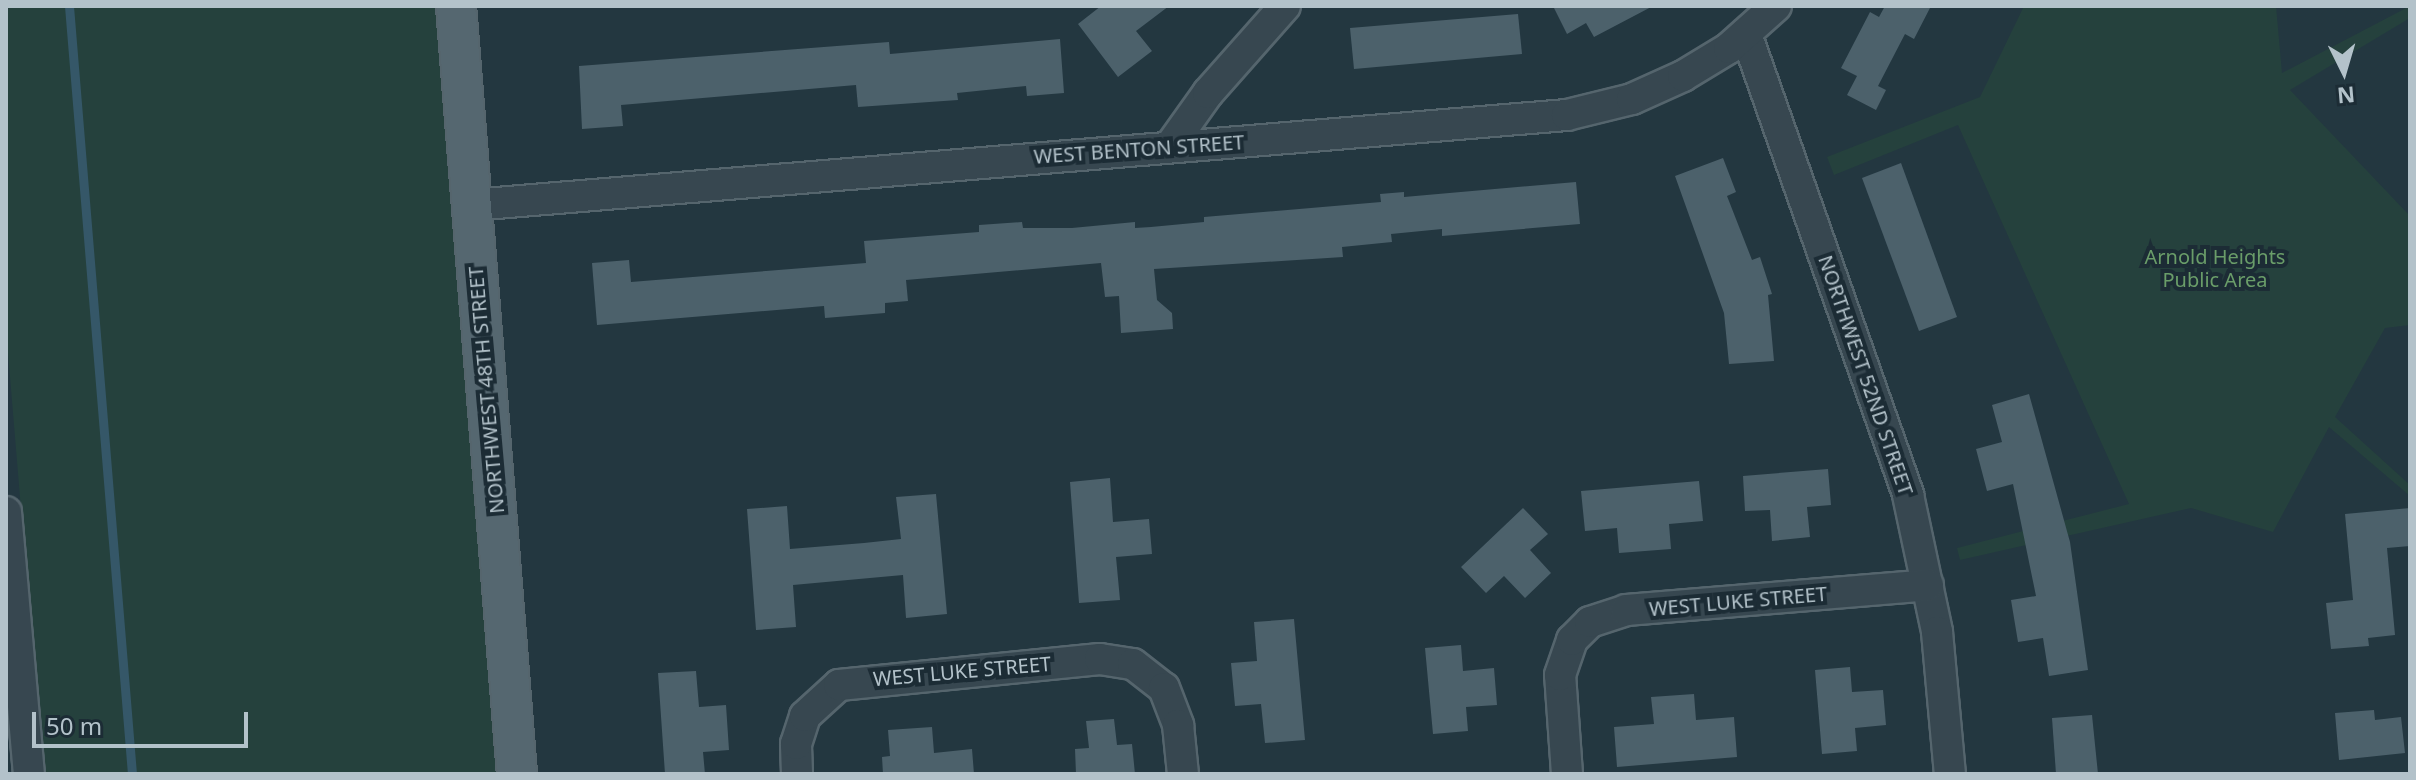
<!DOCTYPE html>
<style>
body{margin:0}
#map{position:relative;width:2416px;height:780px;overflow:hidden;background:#233740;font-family:"Noto Sans",sans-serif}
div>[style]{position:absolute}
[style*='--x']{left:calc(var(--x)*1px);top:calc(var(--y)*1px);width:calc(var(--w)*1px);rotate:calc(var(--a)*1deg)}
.green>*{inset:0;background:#25413d}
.stream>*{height:9px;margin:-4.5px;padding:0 4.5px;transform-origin:4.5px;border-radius:4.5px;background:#355768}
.building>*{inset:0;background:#4c616b}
.roads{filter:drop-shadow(2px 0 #55656d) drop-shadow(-2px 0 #55656d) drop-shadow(0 2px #55656d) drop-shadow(0 -2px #55656d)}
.minor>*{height:30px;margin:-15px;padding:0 15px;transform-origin:15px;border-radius:15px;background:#374750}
.major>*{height:38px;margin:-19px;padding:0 19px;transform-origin:19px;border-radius:19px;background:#556770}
span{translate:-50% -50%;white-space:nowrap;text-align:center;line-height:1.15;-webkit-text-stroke:8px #1c2c35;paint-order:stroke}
.street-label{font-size:20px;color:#b3c2ca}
.park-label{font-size:20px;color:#6a9d69}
.frame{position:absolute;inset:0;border:8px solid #b3c2ca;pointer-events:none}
.north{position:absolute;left:2304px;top:32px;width:80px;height:80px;-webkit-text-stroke:6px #1c2c35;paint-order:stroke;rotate:175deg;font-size:22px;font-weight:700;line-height:32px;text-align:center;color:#b3c2ca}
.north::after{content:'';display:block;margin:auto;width:28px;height:36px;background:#b3c2ca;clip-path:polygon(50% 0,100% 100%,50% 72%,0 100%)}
.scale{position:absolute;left:32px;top:712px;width:216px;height:36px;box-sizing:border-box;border:4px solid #b3c2ca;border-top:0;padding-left:10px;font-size:24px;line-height:28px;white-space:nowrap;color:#b3c2ca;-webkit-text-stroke:6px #1c2c35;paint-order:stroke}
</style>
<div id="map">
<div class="green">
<div style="clip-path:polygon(6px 6px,436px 6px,498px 774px,43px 774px,6px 329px)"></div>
<div style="clip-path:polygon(2024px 6px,2276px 6px,2282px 73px,2410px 6px,2410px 18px,2290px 90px,2410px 216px,2410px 325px,2385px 328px,2335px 417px,2410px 485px,2410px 496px,2329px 427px,2273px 532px,2191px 508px,1960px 560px,1957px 548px,2129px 504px,1958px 125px,1834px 175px,1827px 157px,1980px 97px)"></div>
</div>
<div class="stream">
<div style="--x:69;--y:6;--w:771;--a:85.31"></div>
</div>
<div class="building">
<div style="clip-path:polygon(1101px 6px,1169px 6px,1136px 31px,1152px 51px,1118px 77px,1078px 24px)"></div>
<div style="clip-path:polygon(1553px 6px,1653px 6px,1594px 37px,1586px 23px,1567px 34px)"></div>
<div style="clip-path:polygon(1885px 6px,1931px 6px,1914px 39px,1905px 34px,1878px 86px,1886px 90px,1876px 110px,1847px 95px,1857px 76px,1841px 68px,1870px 12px,1879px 17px)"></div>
<div style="clip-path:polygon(1518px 14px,1522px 54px,1354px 69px,1350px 28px)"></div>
<div style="clip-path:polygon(1060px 39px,1064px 93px,1027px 96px,1026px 86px,957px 93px,958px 100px,858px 107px,856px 85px,621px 105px,623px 126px,582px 129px,579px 66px,889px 42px,890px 54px)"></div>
<div style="clip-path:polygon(1723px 158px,1736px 192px,1727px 196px,1752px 260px,1760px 257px,1772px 294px,1768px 295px,1774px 361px,1729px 364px,1724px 313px,1675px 176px)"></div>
<div style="clip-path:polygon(1901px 163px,1957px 317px,1919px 331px,1862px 178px)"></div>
<div style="clip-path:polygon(1576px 182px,1580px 224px,1442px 236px,1442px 229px,1391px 234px,1392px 242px,1342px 247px,1343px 257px,1154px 269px,1157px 300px,1172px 313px,1173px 329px,1121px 333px,1119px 296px,1105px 297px,1101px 263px,906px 280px,908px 301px,885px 303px,885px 313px,825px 318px,824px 306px,597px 325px,592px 263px,629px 260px,631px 282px,766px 271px,866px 263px,864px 241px,979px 232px,979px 225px,1022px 222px,1023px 228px,1072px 228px,1135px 222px,1135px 228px,1151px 227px,1204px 222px,1204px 217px,1381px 202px,1380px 194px,1404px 192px,1404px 197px)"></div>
<div style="clip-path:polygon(2029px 394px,2070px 542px,2088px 670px,2049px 676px,2043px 638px,2018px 642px,2011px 600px,2036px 596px,2013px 484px,1987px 491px,1976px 449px,2002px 442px,1992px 405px)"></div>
<div style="clip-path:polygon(1828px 469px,1831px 505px,1807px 507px,1810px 537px,1772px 541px,1770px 510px,1745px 511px,1743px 476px)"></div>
<div style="clip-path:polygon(1110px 478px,1113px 522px,1149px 519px,1152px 554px,1116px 557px,1120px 600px,1079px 603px,1070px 482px)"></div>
<div style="clip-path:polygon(1699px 481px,1703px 521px,1669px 524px,1671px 549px,1619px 553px,1617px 528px,1585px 531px,1581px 491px)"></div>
<div style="clip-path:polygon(936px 494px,947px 614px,906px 618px,903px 575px,793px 585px,796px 627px,756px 630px,747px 509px,787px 506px,790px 549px,864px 543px,901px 539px,896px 497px)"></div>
<div style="clip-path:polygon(1523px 508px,1548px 534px,1530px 550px,1551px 573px,1525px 598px,1504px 576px,1486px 593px,1461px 567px)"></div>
<div style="clip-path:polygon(2410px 508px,2410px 546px,2387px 548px,2395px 635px,2368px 638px,2369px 646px,2331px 649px,2326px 603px,2353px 600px,2345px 514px)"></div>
<div style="clip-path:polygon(1294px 619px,1305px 740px,1265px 743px,1261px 704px,1235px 706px,1231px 663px,1257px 661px,1254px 622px)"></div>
<div style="clip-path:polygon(1461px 645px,1463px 671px,1494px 668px,1497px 705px,1466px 707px,1468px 731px,1433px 734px,1425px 648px)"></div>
<div style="clip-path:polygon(1850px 667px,1852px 692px,1883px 690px,1886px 725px,1855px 728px,1857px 751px,1822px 754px,1815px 670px)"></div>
<div style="clip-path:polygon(696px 671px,699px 707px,726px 705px,729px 750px,703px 752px,705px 774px,665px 774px,658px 673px)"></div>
<div style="clip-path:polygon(1694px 694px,1696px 720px,1734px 717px,1737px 757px,1617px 767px,1614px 727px,1654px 724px,1651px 697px)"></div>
<div style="clip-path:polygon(2374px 710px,2375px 720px,2401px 717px,2405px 753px,2339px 760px,2335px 713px)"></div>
<div style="clip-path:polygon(2092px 715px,2098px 774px,2056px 774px,2052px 718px)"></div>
<div style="clip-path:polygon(1114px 719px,1117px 745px,1132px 744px,1135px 774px,1076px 774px,1075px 749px,1089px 748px,1086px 721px)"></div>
<div style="clip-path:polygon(932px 727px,934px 753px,972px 749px,974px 774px,883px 774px,882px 757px,890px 756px,888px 730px)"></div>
</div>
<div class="roads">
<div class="minor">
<div style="--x:1746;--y:34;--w:489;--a:70.6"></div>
<div style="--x:1908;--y:495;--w:140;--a:78"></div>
<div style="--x:1937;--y:632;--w:143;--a:84.8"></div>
<div style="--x:1171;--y:145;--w:64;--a:-54.6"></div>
<div style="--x:1208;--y:93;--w:116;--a:-48.5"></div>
<div style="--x:472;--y:205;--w:1099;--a:-4.7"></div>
<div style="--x:1567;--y:115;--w:67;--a:-13.8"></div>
<div style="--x:1632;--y:99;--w:56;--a:-24.3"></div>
<div style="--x:1683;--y:76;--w:54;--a:-31.3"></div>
<div style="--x:1729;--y:48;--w:63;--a:-41.8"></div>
<div style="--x:6;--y:512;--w:263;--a:85"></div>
<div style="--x:797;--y:774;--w:30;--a:-92"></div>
<div style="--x:796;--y:744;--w:29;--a:-72"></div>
<div style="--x:805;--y:716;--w:46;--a:-42.4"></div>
<div style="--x:839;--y:685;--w:262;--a:-5.7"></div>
<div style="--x:1100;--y:659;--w:33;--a:9"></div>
<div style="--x:1133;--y:664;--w:39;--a:38"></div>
<div style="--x:1164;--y:688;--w:40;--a:69"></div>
<div style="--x:1178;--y:725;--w:49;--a:84.2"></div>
<div style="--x:1567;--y:774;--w:99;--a:-94"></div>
<div style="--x:1560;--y:675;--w:37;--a:-71"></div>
<div style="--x:1572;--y:640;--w:25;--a:-45"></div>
<div style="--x:1590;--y:622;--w:38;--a:-18"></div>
<div style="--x:1626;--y:610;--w:303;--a:-4.7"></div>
</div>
<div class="major">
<div style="--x:456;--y:6;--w:770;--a:85.46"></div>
</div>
</div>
<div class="street-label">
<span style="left:1139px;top:149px;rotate:-4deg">WEST BENTON STREET</span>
<span style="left:1866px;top:375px;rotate:71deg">NORTHWEST 52ND STREET</span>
<span style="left:486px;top:390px;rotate:-95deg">NORTHWEST 48TH STREET</span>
<span style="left:1738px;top:601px;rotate:-5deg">WEST LUKE STREET</span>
<span style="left:962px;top:671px;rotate:-5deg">WEST LUKE STREET</span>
</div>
<div class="park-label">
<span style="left:2215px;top:268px">Arnold Heights<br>Public Area</span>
</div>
<div class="frame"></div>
<div class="north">N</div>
<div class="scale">50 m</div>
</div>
